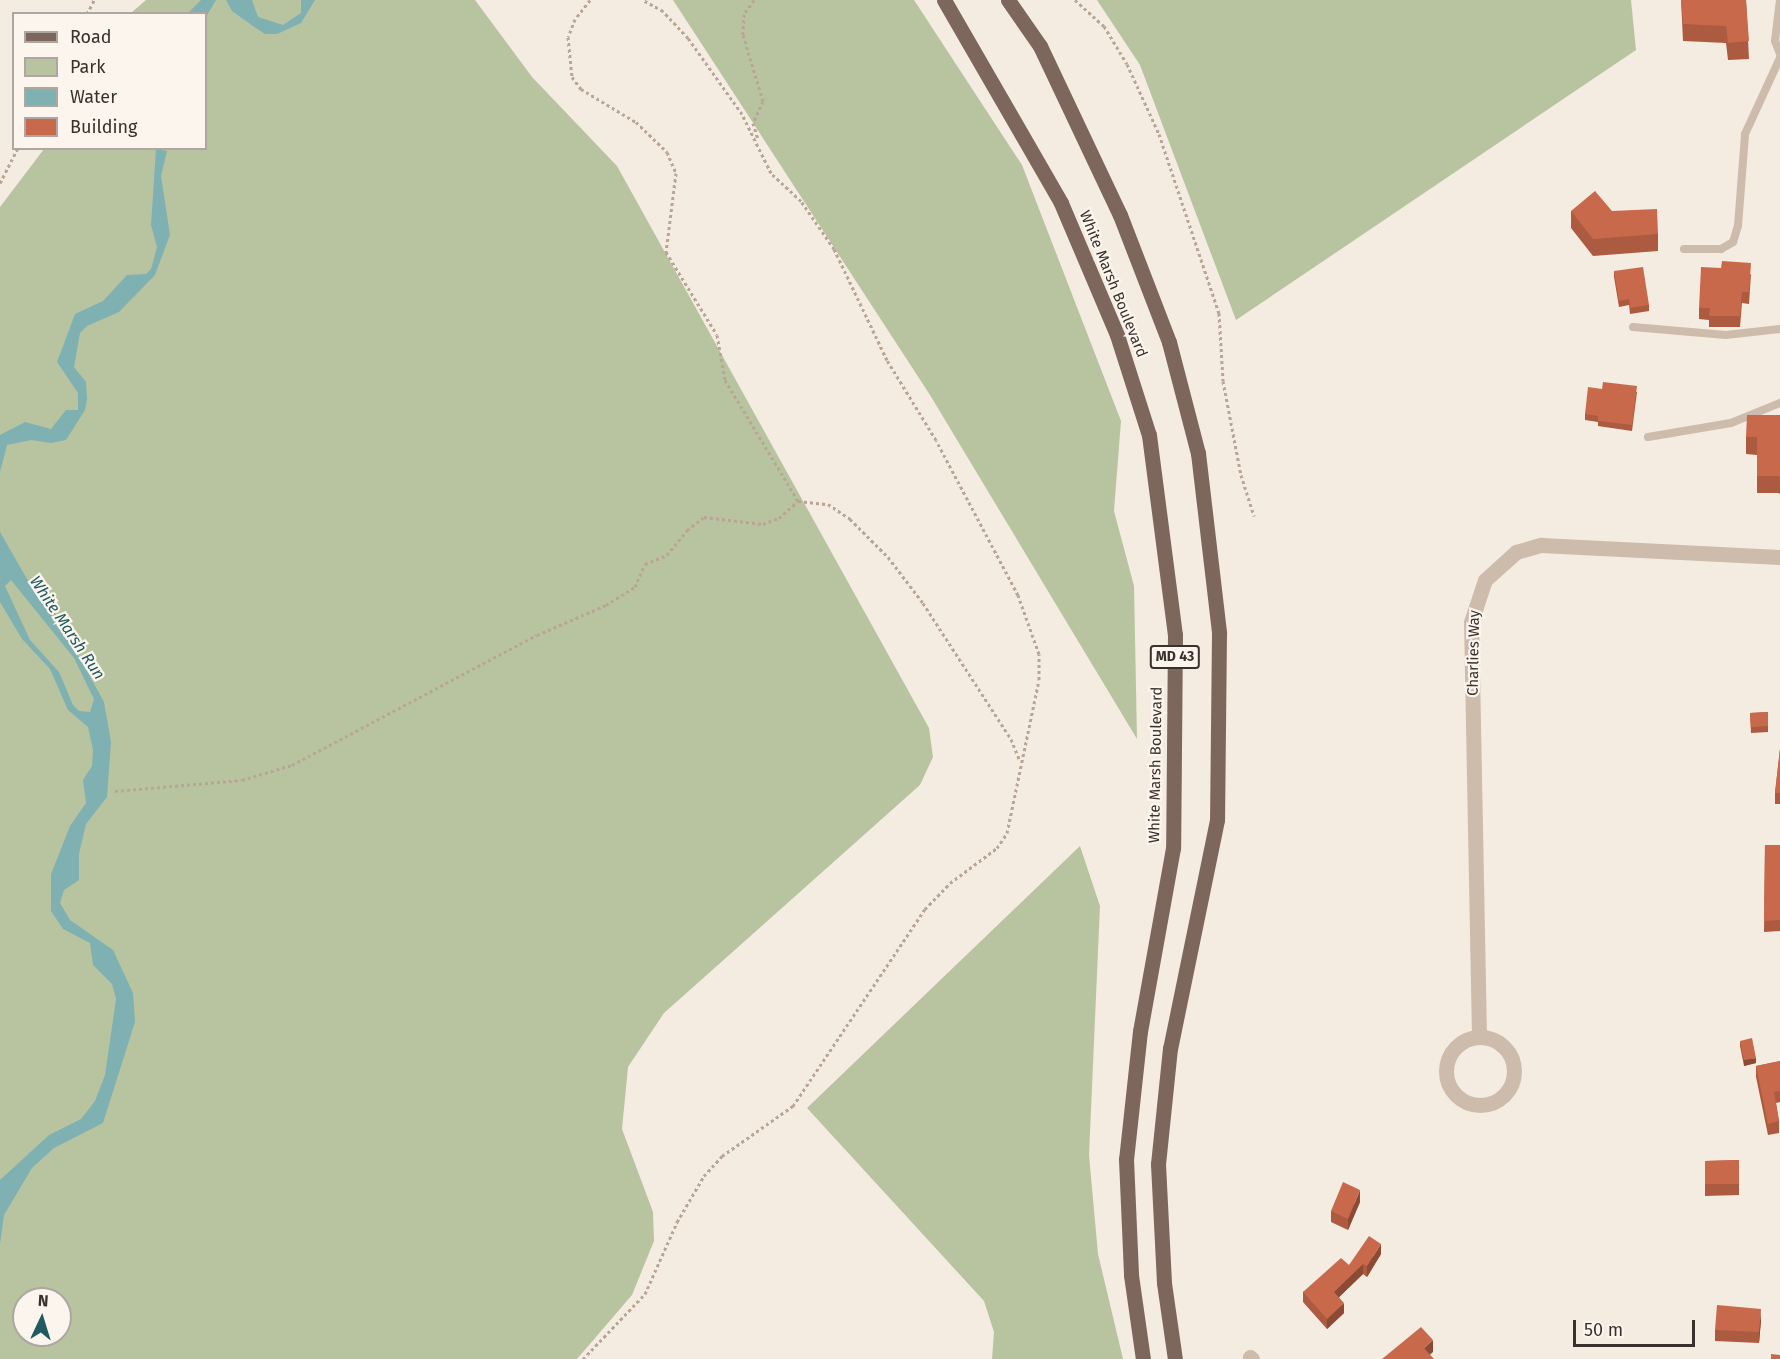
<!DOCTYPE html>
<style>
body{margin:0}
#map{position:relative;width:1780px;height:1359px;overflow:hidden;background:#f4ebe1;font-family:"Fira Sans",sans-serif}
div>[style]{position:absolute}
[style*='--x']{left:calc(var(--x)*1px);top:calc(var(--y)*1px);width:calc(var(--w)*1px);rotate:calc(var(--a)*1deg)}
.green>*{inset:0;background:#b8c4a0}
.water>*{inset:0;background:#7fb0b2}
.path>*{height:3px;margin-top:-1.5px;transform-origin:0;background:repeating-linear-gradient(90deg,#b9a596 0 3px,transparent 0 6px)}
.service>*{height:8px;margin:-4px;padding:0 4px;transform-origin:4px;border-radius:4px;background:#cdbbac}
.minor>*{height:15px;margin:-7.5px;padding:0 7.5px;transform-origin:7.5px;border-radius:7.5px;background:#cdbbac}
.minor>.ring{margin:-7.5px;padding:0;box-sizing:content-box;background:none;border:15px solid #cdbbac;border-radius:50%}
.primary>*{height:15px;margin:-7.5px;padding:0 7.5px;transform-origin:7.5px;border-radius:7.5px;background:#7d675c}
.wall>*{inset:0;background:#ac5a40}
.shaded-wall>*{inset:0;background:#8c4a34}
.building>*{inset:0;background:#c8694b}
span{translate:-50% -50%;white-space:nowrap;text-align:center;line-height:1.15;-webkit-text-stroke:4.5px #fbf5ee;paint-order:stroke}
.shield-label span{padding:2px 4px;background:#fbf5ee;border:2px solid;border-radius:4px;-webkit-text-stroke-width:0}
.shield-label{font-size:14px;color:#3b302b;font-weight:700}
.street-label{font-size:15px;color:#3b302b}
.water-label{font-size:16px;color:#1f5a5e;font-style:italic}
.legend{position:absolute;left:12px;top:12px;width:195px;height:138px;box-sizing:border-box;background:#fbf5ee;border:2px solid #aea6a0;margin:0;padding:8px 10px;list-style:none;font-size:18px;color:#3b302b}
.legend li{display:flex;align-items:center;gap:12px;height:30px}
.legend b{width:30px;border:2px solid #aea6a0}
.north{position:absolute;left:12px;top:1287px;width:60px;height:60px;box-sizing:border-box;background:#fbf5ee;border:2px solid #aea6a0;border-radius:50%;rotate:4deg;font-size:16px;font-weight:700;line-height:24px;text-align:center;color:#3b302b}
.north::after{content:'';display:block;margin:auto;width:21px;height:27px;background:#1f5a5e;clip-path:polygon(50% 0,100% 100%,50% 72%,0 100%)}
.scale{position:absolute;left:1573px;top:1320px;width:122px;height:27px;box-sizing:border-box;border:3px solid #3b302b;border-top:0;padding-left:8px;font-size:18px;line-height:21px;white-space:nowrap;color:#3b302b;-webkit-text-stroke:4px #fbf5ee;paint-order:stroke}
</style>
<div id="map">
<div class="green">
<div style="clip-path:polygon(evenodd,146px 0,475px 0,532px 77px,617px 166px,929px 728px,933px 757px,920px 785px,664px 1013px,628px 1067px,622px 1129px,653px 1212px,654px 1241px,632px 1295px,577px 1359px,0 1359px,0 207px,44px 149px,206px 148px,206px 14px,131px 13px,146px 0,24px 1299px,60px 1299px,60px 1335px,24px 1335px,24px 1299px)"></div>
<div style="clip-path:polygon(673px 0,914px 0,1022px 165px,1121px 421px,1114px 511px,1134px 586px,1137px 739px,930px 395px)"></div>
<div style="clip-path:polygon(1097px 0,1631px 0,1636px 50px,1236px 320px,1140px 65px)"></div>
<div style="clip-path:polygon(1080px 846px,1100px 906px,1089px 1155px,1098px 1254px,1123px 1359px,992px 1359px,994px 1332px,984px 1301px,807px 1108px)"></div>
</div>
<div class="water">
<div style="clip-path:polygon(201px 0,216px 0,206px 17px,206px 14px,188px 13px)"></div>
<div style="clip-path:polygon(226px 0,252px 0,258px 17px,283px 25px,301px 13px,301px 0,315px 0,301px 23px,277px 34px,265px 34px,253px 26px,232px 11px)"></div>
<div style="clip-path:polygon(156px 149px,167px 151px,161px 176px,170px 235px,155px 275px,119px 312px,87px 326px,80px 333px,74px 367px,86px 382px,87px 399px,85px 410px,66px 440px,51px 443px,31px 440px,7px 445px,0 472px,0 435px,25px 422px,51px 429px,66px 410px,78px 410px,78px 393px,57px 362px,75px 314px,103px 301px,127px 275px,146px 274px,151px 269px,157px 247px,151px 225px)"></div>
<div style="clip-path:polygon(evenodd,0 532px,27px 579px,47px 599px,104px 702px,111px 742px,107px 797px,86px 824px,79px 854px,79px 880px,64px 890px,60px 903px,70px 920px,113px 950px,133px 993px,135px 1022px,103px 1123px,54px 1148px,32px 1168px,4px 1215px,0 1244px,0 1180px,49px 1135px,81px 1119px,95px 1101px,105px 1075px,116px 999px,112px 984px,93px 965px,90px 943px,63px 929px,51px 911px,51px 874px,70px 826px,86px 803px,83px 780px,92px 766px,93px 750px,88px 727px,68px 710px,50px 669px,22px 639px,0 602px,0 532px,11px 580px,74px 658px,94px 699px,90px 712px,79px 711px,73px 705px,59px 672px,30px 640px,5px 586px,11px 580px)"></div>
</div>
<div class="path">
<div style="--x:590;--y:0;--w:24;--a:128"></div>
<div style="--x:575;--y:19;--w:19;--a:111"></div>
<div style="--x:568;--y:37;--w:40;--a:84.3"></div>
<div style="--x:572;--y:77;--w:15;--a:53"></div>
<div style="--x:581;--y:89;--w:64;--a:31"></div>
<div style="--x:636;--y:122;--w:43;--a:44.1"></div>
<div style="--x:667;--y:152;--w:23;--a:67"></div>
<div style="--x:676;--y:173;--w:80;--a:97.2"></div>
<div style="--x:666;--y:252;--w:97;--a:58.4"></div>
<div style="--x:717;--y:335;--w:46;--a:79.9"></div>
<div style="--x:725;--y:380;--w:141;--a:58.9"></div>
<div style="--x:754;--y:0;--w:17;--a:126"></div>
<div style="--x:744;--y:14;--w:21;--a:93"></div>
<div style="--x:743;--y:35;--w:69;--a:73.1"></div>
<div style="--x:763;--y:101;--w:24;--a:114"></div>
<div style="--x:753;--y:123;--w:17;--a:73"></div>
<div style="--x:1075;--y:0;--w:39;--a:42"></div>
<div style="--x:1104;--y:26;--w:44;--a:58.8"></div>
<div style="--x:1127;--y:64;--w:77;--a:65.4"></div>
<div style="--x:1159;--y:134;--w:189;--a:71.5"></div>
<div style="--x:1219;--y:313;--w:68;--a:86.6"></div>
<div style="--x:1223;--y:381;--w:96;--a:79.2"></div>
<div style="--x:1241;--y:475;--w:43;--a:72.4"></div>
<div style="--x:87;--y:14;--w:16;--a:-63"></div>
<div style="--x:0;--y:183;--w:39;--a:-63"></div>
<div style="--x:115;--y:791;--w:127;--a:-5"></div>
<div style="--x:242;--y:780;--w:52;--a:-16.7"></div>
<div style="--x:292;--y:765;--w:277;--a:-28"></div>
<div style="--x:537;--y:635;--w:75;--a:-23.5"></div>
<div style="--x:606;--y:605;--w:34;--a:-32"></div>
<div style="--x:635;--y:587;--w:25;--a:-67"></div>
<div style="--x:645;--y:564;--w:24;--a:-22"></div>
<div style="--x:667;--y:555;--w:32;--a:-51"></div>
<div style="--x:687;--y:530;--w:21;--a:-37"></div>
<div style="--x:704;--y:517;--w:59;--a:6.8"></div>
<div style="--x:763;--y:524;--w:17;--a:-21"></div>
<div style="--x:779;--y:518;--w:25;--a:-42"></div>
<div style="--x:798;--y:501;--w:30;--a:6"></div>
<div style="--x:828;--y:504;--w:27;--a:34"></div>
<div style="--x:850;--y:519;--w:54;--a:45"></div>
<div style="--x:888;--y:557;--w:58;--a:52.7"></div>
<div style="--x:923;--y:603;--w:162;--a:57.1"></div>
<div style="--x:1011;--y:739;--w:22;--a:68"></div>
<div style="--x:583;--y:1359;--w:90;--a:-46.4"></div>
<div style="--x:645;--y:1294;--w:79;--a:-66"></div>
<div style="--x:677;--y:1222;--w:53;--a:-59.6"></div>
<div style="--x:704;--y:1176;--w:27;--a:-48"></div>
<div style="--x:722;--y:1156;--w:87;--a:-35.2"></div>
<div style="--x:793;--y:1106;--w:237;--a:-56.2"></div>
<div style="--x:925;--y:909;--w:36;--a:-46"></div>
<div style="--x:950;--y:883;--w:59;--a:-36.7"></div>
<div style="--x:997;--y:848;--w:18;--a:-56"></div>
<div style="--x:1007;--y:833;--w:156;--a:-78.2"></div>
<div style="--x:1039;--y:680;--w:26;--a:-90"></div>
<div style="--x:1039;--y:654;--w:63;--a:-109.6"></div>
<div style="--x:1018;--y:595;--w:175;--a:-117.9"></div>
<div style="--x:936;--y:440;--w:94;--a:-121.5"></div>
<div style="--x:887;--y:360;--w:123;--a:-115.5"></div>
<div style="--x:834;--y:249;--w:58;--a:-124.5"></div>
<div style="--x:801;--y:201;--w:41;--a:-137"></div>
<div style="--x:771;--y:173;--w:66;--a:-116.2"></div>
<div style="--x:742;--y:114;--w:93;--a:-125.4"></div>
<div style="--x:688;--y:38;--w:37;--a:-133"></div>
<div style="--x:663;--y:11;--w:23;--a:-151"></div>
</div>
<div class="service">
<div style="--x:1780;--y:0;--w:41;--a:97"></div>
<div style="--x:1775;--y:41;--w:14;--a:69"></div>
<div style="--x:1684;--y:249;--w:37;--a:0"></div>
<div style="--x:1721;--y:249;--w:14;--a:-30"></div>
<div style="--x:1733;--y:242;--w:17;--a:-73"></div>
<div style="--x:1738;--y:226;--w:92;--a:-85.6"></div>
<div style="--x:1745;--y:134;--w:84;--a:-65.3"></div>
<div style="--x:1633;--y:327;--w:93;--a:4.9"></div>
<div style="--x:1726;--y:335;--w:54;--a:-6.3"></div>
<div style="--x:1648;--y:437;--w:84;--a:-9.6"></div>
<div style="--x:1731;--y:423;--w:53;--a:-22.2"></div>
</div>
<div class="minor">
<div style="--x:1479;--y:1036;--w:414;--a:-91.1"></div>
<div style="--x:1471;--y:622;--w:44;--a:-71.6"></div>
<div style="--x:1485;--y:580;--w:42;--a:-42.1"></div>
<div style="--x:1516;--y:552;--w:26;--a:-16"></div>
<div style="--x:1541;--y:545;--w:239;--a:2.9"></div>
<div class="ring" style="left:1446px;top:1037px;width:53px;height:53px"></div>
<div style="--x:1250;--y:1357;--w:3;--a:45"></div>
</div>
<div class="primary">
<div style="--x:944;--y:0;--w:234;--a:60"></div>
<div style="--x:1061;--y:203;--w:143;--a:67"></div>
<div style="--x:1117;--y:335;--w:105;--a:72.3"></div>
<div style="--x:1149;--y:435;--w:202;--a:82.6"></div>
<div style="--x:1175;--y:635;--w:213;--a:90.5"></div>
<div style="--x:1173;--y:848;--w:186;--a:100.2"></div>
<div style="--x:1140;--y:1031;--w:129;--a:96.2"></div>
<div style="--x:1126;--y:1159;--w:116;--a:87.5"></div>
<div style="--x:1131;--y:1275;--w:85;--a:81.9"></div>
<div style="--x:1008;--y:0;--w:56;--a:55.2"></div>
<div style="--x:1040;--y:46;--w:187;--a:64.7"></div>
<div style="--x:1120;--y:215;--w:136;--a:68.9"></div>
<div style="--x:1169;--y:342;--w:115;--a:75.4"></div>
<div style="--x:1198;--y:453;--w:181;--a:83.3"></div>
<div style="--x:1219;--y:633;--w:187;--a:90.6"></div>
<div style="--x:1217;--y:820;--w:233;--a:101.6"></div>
<div style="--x:1170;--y:1048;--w:117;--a:95.9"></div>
<div style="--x:1158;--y:1164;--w:119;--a:87.1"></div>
<div style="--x:1164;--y:1283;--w:77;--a:81.8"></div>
</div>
<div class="wall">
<div style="clip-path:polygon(1681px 0,1746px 0,1749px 59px,1728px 60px,1726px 43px,1683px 41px)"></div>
<div style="clip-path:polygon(1571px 211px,1612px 211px,1658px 234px,1658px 251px,1593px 256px,1571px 228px)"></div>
<div style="clip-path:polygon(1614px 271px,1649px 305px,1649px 311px,1630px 314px,1629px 305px,1619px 307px,1614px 277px)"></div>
<div style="clip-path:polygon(1751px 274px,1749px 304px,1742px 303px,1740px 327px,1709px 327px,1709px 320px,1699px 319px,1699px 308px)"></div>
<div style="clip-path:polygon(1602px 389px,1637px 392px,1632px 431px,1598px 426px,1598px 422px,1585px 420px,1585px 414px)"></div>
<div style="clip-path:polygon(1780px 415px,1780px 495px,1779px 493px,1757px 493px,1757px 455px,1746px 454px,1746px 437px)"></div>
<div style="clip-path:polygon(1768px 712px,1768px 732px,1751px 733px,1750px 713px)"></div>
<div style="clip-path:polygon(1780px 749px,1780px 804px,1775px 804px,1775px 793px)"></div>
<div style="clip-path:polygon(1765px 845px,1780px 845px,1780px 931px,1764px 932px)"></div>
<div style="clip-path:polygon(1740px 1041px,1756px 1063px,1744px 1066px,1740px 1046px)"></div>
<div style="clip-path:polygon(1780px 1061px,1780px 1102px,1776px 1103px,1779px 1121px,1779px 1133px,1768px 1135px,1756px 1077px,1756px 1066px)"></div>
<div style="clip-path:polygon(1739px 1160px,1739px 1195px,1705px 1196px,1705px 1161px)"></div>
<div style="clip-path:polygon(1360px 1202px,1348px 1230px,1331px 1222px,1331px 1211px)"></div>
<div style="clip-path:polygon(1381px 1254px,1367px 1277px,1363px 1274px,1339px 1297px,1344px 1313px,1327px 1329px,1303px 1302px,1303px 1292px,1349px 1265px)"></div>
<div style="clip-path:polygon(1761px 1320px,1759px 1343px,1715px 1341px,1715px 1330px)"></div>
</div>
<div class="shaded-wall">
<div style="clip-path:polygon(1756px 1058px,1756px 1063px,1744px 1066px,1744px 1060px)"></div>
<div style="clip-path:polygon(1360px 1190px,1360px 1202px,1348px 1230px,1348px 1219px)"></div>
<div style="clip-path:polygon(1381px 1244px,1381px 1254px,1367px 1277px,1367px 1266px)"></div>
<div style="clip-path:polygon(1363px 1264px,1363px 1274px,1334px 1302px,1334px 1292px)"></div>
<div style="clip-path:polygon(1344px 1303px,1344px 1313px,1327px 1329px,1327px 1319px)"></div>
<div style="clip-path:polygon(1761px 1309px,1761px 1320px,1759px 1343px,1759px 1332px)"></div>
<div style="clip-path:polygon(1433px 1340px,1433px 1352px,1425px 1359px,1424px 1348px)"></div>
</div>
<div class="building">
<div style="clip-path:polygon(1681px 0,1746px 0,1749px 41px,1728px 43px,1726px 26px,1683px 24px)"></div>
<div style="clip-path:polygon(1595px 191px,1612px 211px,1657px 209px,1658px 234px,1593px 239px,1571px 211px)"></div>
<div style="clip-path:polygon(1722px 261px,1751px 263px,1749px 292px,1742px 292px,1740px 316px,1709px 316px,1710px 308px,1699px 308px,1701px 267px,1721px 268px)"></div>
<div style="clip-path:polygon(1643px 267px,1649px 305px,1630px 308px,1629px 299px,1619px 301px,1614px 271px)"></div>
<div style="clip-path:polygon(1603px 382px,1637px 386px,1632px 425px,1598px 421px,1598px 416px,1585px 414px,1588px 387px,1602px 389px)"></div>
<div style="clip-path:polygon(1747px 415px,1780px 415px,1780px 478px,1779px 476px,1757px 476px,1757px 437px,1746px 437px)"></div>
<div style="clip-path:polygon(1768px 712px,1768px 726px,1751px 727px,1750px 713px)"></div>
<div style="clip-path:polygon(1780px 749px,1780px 793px,1775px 793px)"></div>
<div style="clip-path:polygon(1765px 845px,1780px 845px,1780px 920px,1764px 921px)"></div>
<div style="clip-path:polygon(1752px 1038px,1756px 1058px,1744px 1060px,1740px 1041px)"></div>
<div style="clip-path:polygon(1780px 1061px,1780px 1091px,1774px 1092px,1779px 1121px,1768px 1124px,1756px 1066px)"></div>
<div style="clip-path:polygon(1739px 1160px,1739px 1184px,1705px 1184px,1705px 1161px)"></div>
<div style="clip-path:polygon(1343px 1182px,1360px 1190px,1348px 1219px,1331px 1211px)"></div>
<div style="clip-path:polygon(1369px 1236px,1381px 1244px,1367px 1266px,1363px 1264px,1334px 1292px,1344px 1303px,1327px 1319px,1303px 1292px,1341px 1258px,1349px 1265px)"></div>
<div style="clip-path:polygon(1717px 1305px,1761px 1309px,1759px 1332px,1715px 1330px)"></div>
<div style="clip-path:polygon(1421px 1327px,1433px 1340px,1424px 1348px,1434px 1359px,1382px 1359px)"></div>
<div style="clip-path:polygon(1771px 1354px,1780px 1355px,1780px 1359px,1771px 1359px)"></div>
</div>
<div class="shield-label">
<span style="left:1175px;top:657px">MD 43</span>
</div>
<div class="street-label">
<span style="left:1113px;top:284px;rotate:68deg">White Marsh Boulevard</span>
<span style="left:1474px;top:653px;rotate:-89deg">Charlies Way</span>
<span style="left:1156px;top:765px;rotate:-89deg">White Marsh Boulevard</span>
</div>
<div class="water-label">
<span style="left:67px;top:628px;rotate:56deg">White Marsh Run</span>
</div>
<ul class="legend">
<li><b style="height:8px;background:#7d675c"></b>Road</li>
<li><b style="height:16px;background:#b8c4a0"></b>Park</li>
<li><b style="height:16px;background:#7fb0b2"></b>Water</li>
<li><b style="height:16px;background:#c8694b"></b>Building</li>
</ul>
<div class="north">N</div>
<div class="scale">50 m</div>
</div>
